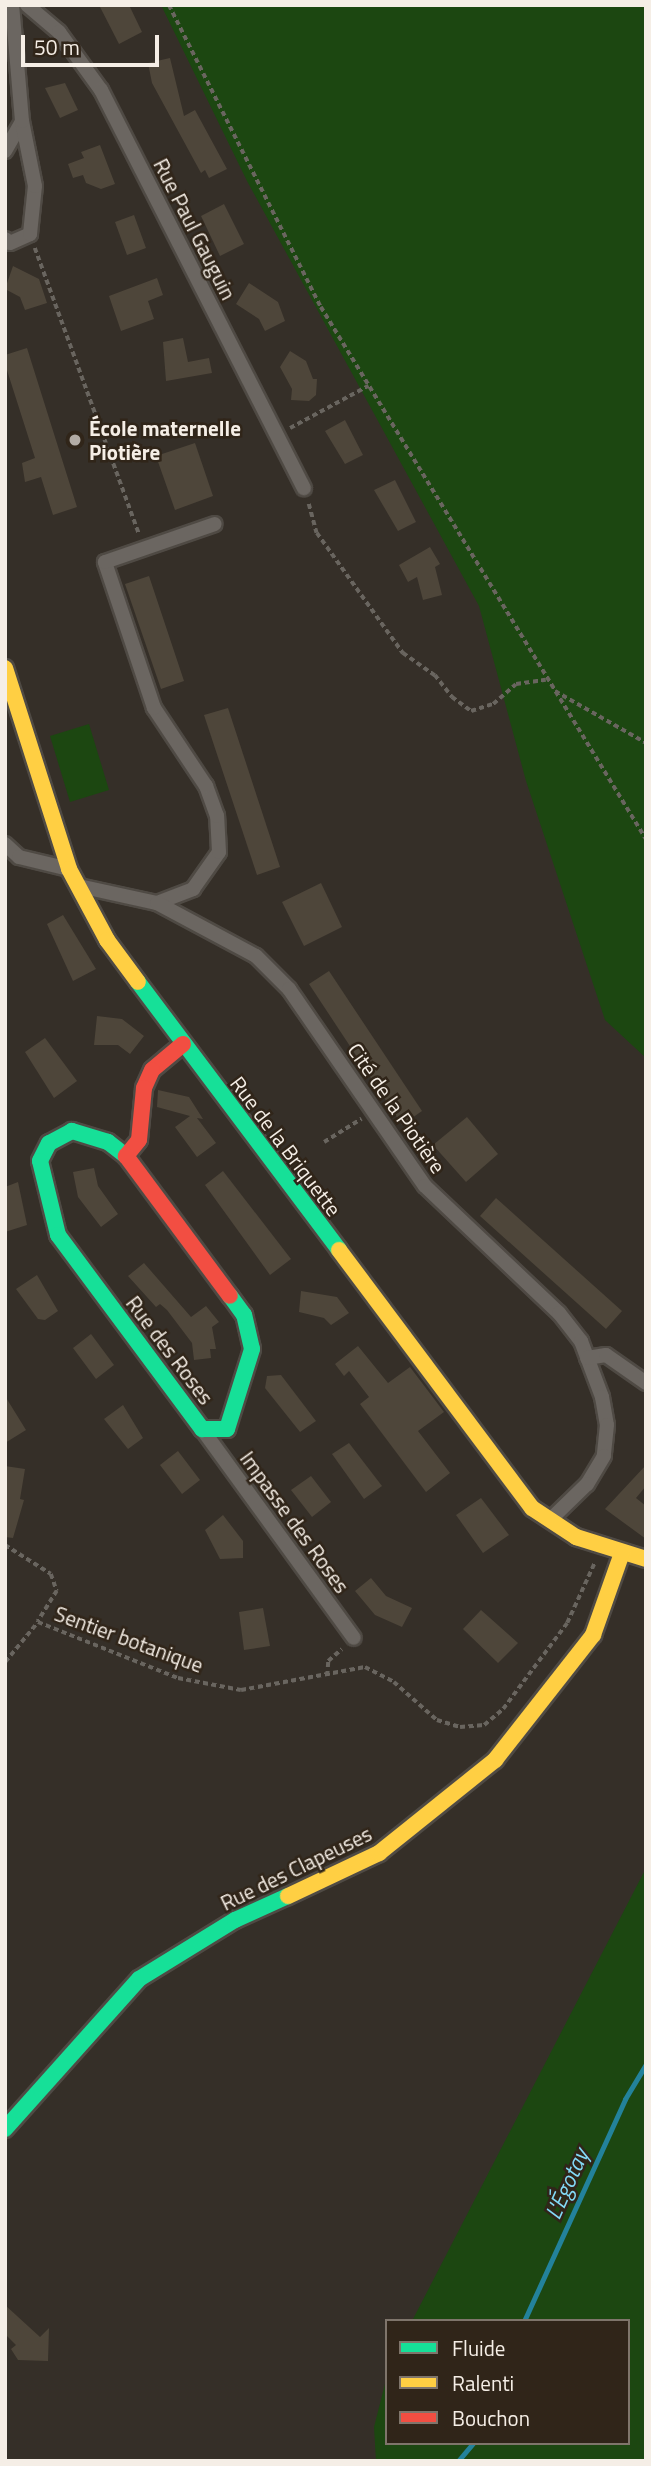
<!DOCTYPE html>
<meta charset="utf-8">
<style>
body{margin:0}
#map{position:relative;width:651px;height:2466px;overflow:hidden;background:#352f28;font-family:"Titillium Web",sans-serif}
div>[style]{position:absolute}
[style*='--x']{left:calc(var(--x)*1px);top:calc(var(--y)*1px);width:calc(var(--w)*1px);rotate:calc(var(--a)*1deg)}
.green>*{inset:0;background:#1c4711}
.stream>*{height:5px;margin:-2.5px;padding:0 2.5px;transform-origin:2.5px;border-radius:2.5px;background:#23829b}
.building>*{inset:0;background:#4e463a}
.path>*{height:3.5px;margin-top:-1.75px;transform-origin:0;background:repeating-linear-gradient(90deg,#69655f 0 5px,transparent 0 8.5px)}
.roads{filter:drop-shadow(2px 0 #4f4a44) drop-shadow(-2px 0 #4f4a44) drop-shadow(0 2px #4f4a44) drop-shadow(0 -2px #4f4a44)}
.street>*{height:14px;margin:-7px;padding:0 7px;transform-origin:7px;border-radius:7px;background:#6b6661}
.fast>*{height:16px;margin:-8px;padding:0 8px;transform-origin:8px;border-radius:8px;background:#16e098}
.slow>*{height:16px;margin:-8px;padding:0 8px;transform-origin:8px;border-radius:8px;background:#ffcf43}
.jam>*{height:16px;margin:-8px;padding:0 8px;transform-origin:8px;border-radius:8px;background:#f24e42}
.dots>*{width:19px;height:19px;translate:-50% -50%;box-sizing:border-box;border:4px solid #302519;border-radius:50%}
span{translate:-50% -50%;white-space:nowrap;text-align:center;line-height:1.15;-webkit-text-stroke:5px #302519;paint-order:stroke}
.street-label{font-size:21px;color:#f5eee6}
.poi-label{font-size:21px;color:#f5eee6;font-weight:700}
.left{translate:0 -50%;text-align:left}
.water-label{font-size:23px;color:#83daf6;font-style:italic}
.frame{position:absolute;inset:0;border:7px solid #f5eee6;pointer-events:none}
.legend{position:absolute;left:385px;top:2319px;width:245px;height:126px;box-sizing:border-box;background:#302519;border:2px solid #7f756b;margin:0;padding:9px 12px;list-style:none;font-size:21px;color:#f5eee6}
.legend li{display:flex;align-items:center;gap:14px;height:35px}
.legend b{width:35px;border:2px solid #7f756b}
.scale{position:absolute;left:21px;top:35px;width:138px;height:32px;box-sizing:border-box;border:4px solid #f5eee6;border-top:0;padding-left:9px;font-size:21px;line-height:24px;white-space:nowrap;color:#f5eee6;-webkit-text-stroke:5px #302519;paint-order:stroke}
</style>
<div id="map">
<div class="green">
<div style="clip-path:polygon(161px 5px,646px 5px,646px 1058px,605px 1020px,526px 781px,479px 606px,247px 181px)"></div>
<div style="clip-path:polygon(89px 724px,109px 790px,70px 802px,50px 736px)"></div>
<div style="clip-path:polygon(646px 1868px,646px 2461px,376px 2461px,374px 2427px,387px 2376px,387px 2443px,628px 2443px,628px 2321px,412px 2321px)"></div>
</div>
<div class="stream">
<div style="--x:524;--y:2321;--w:244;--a:-65.5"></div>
<div style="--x:625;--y:2099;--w:41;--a:-59"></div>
<div style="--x:458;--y:2461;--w:23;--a:-50"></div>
</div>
<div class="building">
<div style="clip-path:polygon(99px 5px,129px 5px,142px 32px,119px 44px)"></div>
<div style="clip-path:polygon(170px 58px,184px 116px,195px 110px,227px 169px,209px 178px,205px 170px,201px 173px,152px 83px,148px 63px)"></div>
<div style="clip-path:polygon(65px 83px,78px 110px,60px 118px,45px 88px)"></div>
<div style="clip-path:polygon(100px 145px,115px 184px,101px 189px,86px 183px,83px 175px,73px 178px,68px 164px,84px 158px,81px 152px)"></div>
<div style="clip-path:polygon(224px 204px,244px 244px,220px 256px,201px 216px)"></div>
<div style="clip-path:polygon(134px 215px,146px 248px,127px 255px,115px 222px)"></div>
<div style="clip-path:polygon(13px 266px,39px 279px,47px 303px,25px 310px,20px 297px,5px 289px)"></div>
<div style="clip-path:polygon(157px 278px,163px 295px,148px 301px,154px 319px,121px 331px,109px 296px)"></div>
<div style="clip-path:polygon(249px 283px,278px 302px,285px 321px,265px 331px,259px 319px,236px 304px)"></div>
<div style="clip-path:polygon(183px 338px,188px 362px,209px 358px,212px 373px,166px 381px,163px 342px)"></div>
<div style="clip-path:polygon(27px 348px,77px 507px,53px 515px,41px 477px,25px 482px,22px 463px,35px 458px,5px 364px,5px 355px)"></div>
<div style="clip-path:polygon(290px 351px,306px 361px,313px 379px,317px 379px,316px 395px,309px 401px,291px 400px,292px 389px,280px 367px)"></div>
<div style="clip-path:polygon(345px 420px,363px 455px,345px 464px,325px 431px)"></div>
<div style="clip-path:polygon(195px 443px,213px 496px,175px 510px,156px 456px)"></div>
<div style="clip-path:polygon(395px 480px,416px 522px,398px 531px,374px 490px)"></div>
<div style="clip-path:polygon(430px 547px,440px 564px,435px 567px,442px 595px,423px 600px,417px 577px,408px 582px,399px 565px)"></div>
<div style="clip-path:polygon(149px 576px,184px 681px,161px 689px,125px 584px)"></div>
<div style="clip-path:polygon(228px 708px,280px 867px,257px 875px,204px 715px)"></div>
<div style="clip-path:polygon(321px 883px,342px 927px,304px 946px,282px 902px)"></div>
<div style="clip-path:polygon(63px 915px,96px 969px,73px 981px,47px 924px)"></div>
<div style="clip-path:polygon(329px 971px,422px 1111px,402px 1125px,309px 984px)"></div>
<div style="clip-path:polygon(97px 1016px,122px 1019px,144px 1036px,130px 1054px,118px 1045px,94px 1045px)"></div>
<div style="clip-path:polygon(45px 1038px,77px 1081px,54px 1098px,25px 1052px)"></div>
<div style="clip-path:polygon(158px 1090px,189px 1097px,203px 1119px,197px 1118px,216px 1143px,197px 1157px,175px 1127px,190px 1116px,157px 1107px)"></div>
<div style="clip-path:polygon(467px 1117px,498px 1154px,466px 1182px,433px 1145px)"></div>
<div style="clip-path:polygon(94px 1168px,98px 1186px,118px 1214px,101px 1227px,78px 1197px,73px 1172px)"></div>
<div style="clip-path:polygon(223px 1171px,291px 1259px,270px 1275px,205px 1185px)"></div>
<div style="clip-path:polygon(18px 1182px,27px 1225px,5px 1232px,5px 1187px)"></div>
<div style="clip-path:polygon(496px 1198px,622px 1311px,606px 1329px,480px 1216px)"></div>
<div style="clip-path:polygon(144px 1263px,191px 1317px,206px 1306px,219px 1322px,212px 1327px,216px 1349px,210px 1349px,211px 1358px,194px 1360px,192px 1343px,167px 1310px,160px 1304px,156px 1307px,128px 1276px)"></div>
<div style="clip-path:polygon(37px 1275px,58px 1311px,45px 1320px,38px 1319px,16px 1289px)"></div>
<div style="clip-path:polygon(301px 1291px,337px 1297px,349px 1313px,331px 1325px,324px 1318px,299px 1312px)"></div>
<div style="clip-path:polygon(91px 1334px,114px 1365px,96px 1379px,73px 1348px)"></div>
<div style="clip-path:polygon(358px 1346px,388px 1383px,410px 1367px,444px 1412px,418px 1431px,450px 1473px,426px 1492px,360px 1404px,369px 1397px,349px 1371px,344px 1376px,335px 1364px)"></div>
<div style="clip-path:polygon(281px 1375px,316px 1421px,300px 1432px,265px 1388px,267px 1376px)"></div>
<div style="clip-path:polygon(5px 1396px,26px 1430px,5px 1443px)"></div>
<div style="clip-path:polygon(123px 1405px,143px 1438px,128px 1449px,104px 1419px)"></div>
<div style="clip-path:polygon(349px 1443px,382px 1486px,364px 1499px,332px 1454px)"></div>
<div style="clip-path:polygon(178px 1451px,200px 1480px,182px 1494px,160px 1465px)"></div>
<div style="clip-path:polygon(646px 1465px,646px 1486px,636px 1498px,646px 1506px,646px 1539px,605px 1509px)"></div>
<div style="clip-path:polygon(5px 1466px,25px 1469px,20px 1499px,24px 1500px,13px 1538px,5px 1537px)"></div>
<div style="clip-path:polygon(311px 1476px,331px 1502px,312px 1517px,291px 1490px)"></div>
<div style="clip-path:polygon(481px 1498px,509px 1535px,483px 1553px,456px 1515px)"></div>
<div style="clip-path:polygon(223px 1515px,243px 1541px,243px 1558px,220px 1559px,205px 1530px)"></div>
<div style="clip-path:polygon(371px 1578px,386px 1596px,412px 1608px,402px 1627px,375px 1615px,355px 1591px)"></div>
<div style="clip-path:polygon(263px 1608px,270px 1646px,244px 1650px,239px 1612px)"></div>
<div style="clip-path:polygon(481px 1610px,518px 1643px,498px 1663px,463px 1629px)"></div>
<div style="clip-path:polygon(5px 2305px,40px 2337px,49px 2328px,48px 2361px,18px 2360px,11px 2349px,16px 2345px,5px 2334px)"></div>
</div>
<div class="path">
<div style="--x:169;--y:5;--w:338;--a:63.3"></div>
<div style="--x:321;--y:307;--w:623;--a:58.58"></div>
<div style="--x:35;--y:248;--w:303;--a:70"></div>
<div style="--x:290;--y:428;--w:89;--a:-28.3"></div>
<div style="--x:309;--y:504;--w:30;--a:75"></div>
<div style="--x:317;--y:533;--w:148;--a:54.4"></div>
<div style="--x:403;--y:653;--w:39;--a:35"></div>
<div style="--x:435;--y:675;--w:28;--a:52"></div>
<div style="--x:452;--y:697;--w:24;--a:36"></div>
<div style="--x:471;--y:711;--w:23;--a:-18"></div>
<div style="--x:493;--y:704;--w:30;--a:-41"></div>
<div style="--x:516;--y:684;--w:30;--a:-8"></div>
<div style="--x:555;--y:691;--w:105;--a:29.7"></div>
<div style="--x:324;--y:1142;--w:44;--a:-31.9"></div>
<div style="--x:5;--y:1545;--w:54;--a:32.2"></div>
<div style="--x:51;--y:1574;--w:18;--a:71"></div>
<div style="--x:57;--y:1591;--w:36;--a:122"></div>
<div style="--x:5;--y:1662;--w:52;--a:-50.5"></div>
<div style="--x:38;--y:1622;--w:151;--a:21.8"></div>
<div style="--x:178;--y:1678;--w:64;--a:10.8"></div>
<div style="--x:241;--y:1690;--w:126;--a:-10.5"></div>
<div style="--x:365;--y:1667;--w:33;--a:27"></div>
<div style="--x:394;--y:1682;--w:57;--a:41.5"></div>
<div style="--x:437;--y:1720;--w:24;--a:17"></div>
<div style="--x:460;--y:1727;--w:24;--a:-5"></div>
<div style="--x:484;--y:1725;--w:25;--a:-40"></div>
<div style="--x:503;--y:1709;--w:107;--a:-53.3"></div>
<div style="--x:567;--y:1623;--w:65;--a:-65.4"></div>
<div style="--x:327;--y:1676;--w:15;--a:-86"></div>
<div style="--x:328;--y:1661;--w:18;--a:-41"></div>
</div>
<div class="roads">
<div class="street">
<div style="--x:27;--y:5;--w:42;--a:40.2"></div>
<div style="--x:59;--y:32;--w:72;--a:54.1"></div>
<div style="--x:101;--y:90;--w:447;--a:63"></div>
<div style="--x:5;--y:151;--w:34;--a:-60"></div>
<div style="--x:5;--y:239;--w:6;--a:39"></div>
<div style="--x:10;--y:243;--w:22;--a:-24"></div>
<div style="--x:30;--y:234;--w:48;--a:-84.1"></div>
<div style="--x:35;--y:186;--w:66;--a:-101.3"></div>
<div style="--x:22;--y:121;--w:116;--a:-94.9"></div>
<div style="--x:5;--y:844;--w:19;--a:43"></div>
<div style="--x:19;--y:857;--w:51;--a:13.5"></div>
<div style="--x:79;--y:886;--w:80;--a:12.3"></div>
<div style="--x:157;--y:903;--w:39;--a:-21"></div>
<div style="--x:193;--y:889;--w:45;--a:-54.9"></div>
<div style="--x:219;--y:852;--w:36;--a:-93"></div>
<div style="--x:217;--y:816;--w:32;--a:-110"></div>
<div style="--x:206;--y:786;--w:94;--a:-123.7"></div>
<div style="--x:154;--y:708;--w:154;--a:-108.6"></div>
<div style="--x:105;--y:562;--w:116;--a:-19.1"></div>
<div style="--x:157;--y:903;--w:112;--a:28.2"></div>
<div style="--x:256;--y:956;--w:47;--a:45"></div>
<div style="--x:289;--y:989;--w:239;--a:55.4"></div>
<div style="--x:425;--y:1186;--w:185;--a:43.5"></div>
<div style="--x:559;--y:1313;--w:36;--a:52"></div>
<div style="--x:581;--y:1341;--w:60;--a:69.4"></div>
<div style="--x:602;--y:1397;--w:28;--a:80"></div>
<div style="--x:607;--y:1425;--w:31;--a:96"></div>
<div style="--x:604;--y:1456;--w:33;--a:121"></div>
<div style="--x:587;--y:1484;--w:52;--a:135.8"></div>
<div style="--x:587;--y:1358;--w:19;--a:-9"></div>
<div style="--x:606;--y:1355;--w:49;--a:35"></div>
<div style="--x:202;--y:1429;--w:258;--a:54"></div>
</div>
<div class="fast">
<div style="--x:138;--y:982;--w:335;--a:53.1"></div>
<div style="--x:126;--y:1156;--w:23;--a:-142"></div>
<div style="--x:108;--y:1142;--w:38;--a:-163"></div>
<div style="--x:72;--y:1131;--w:26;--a:152"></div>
<div style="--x:49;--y:1143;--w:20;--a:117"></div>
<div style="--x:40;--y:1161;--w:76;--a:76.3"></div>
<div style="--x:58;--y:1235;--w:242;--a:53.4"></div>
<div style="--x:202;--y:1429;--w:25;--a:0"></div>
<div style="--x:227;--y:1429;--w:84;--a:-72.6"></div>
<div style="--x:252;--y:1349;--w:35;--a:-103"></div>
<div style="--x:244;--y:1315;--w:24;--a:-126"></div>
<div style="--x:5;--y:2129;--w:201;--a:-48.2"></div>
<div style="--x:139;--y:1979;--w:113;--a:-31.6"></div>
<div style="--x:235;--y:1920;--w:58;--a:-24.4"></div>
</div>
<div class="slow">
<div style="--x:5;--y:668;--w:211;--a:72.3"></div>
<div style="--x:69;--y:869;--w:81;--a:61.8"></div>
<div style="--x:107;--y:940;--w:52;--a:53.6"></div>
<div style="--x:339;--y:1250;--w:322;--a:53.2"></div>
<div style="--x:532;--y:1508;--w:53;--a:33.4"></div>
<div style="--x:576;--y:1537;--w:73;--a:17.4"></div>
<div style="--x:288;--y:1896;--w:101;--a:-25.3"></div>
<div style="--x:379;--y:1853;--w:149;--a:-38.7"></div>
<div style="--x:495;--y:1760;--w:159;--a:-51.9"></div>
<div style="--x:593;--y:1635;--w:87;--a:-70.5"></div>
</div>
<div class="jam">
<div style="--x:183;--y:1044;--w:40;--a:140"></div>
<div style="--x:152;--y:1070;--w:20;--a:114"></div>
<div style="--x:144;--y:1088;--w:52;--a:95.5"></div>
<div style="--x:139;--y:1140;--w:21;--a:129"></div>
<div style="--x:126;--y:1156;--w:174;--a:53.4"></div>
</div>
</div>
<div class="dots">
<div style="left:75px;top:440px;background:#b2aba4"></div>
</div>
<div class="street-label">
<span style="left:195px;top:229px;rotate:63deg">Rue Paul Gauguin</span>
<span style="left:397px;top:1108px;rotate:55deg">Cité de la Piotière</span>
<span style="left:286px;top:1146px;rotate:53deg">Rue de la Briquette</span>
<span style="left:170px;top:1350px;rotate:53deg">Rue des Roses</span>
<span style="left:295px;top:1522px;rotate:54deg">Impasse des Roses</span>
<span style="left:129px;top:1639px;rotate:20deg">Sentier botanique</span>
<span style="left:296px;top:1868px;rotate:-26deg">Rue des Clapeuses</span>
</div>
<div class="poi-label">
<span class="left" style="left:89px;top:440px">École maternelle<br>Piotière</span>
</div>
<div class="water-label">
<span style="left:567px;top:2184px;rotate:-66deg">L'Égotay</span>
</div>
<div class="frame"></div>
<ul class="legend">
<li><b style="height:9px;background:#16e098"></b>Fluide</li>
<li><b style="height:9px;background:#ffcf43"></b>Ralenti</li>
<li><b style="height:9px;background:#f24e42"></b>Bouchon</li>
</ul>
<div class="scale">50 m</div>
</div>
